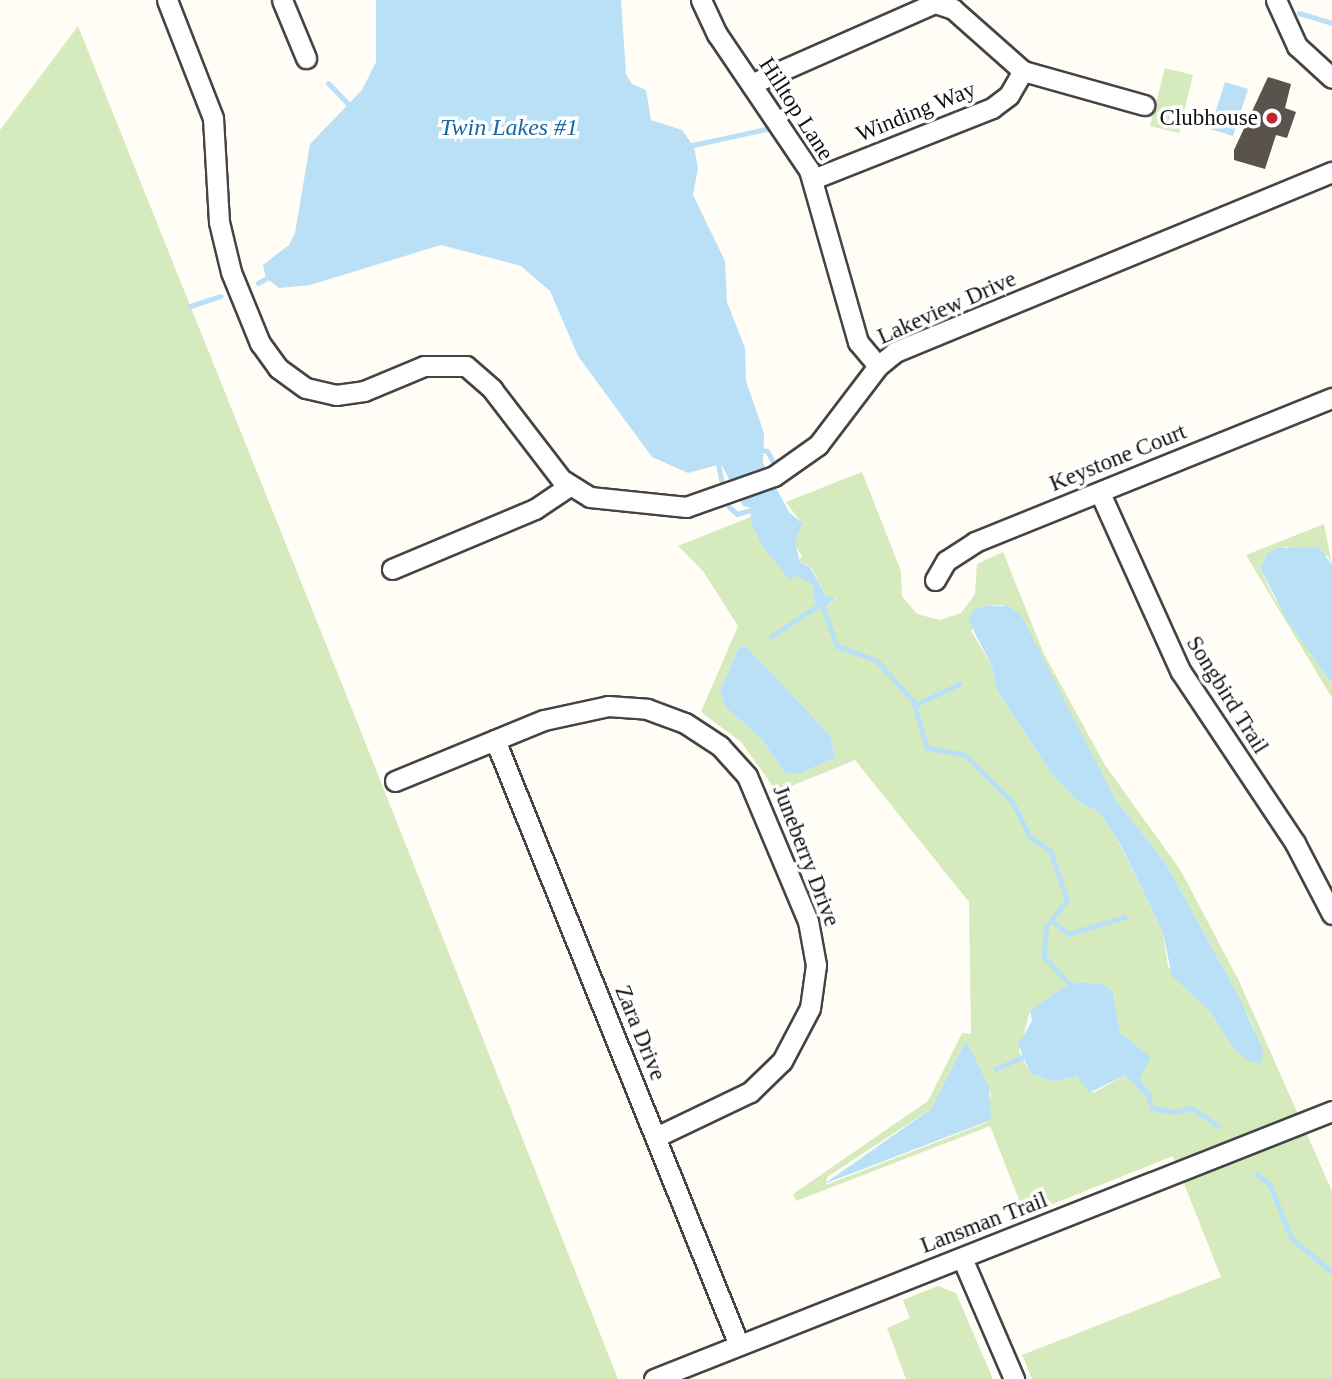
<!DOCTYPE html>
<style>
body{margin:0}
#map{position:relative;width:1332px;height:1379px;overflow:hidden;background:#fffdf5;font-family:Georgia,serif}
div>[style]{position:absolute}
[style*='--x']{left:calc(var(--x)*1px);top:calc(var(--y)*1px);width:calc(var(--w)*1px);rotate:calc(var(--a)*1deg)}
.green>*{inset:0;background:#d5ebbd}
.water>*{inset:0;background:#b9e0f7}
.stream>*{height:5px;margin:-2.5px;padding:0 2.5px;transform-origin:2.5px;border-radius:2.5px;background:#b9e0f7}
.building>*{inset:0;background:#5a524d}
.roads{filter:drop-shadow(2px 0 #444) drop-shadow(-2px 0 #444) drop-shadow(0 2px #444) drop-shadow(0 -2px #444)}
.minor>*{height:19px;margin:-9.5px;padding:0 9.5px;transform-origin:9.5px;border-radius:9.5px;background:#fff}
.dots>*{width:19px;height:19px;translate:-50% -50%;box-sizing:border-box;border:4px solid #fff;border-radius:50%}
span{translate:-50% -50%;white-space:nowrap;text-align:center;line-height:1.15;-webkit-text-stroke:7px #fff;paint-order:stroke}
.street-label{font-size:23px;color:#111}
.poi-label{font-size:23px;color:#111}
.right{translate:-100% -50%;text-align:right}
.water-label{font-size:24px;color:#1768a6;font-style:italic}
</style>
<div id="map">
<div class="green">
<div style="clip-path:polygon(78px 26px,342px 684px,618px 1379px,0 1379px,0 130px)"></div>
<div style="clip-path:polygon(1165px 68px,1193px 75px,1179px 133px,1150px 126px)"></div>
<div style="clip-path:polygon(evenodd,862px 472px,901px 571px,902px 596px,917px 614px,940px 620px,961px 613px,975px 594px,977px 564px,1003px 552px,1044px 654px,1105px 765px,1181px 871px,1239px 981px,1332px 1191px,1332px 1379px,1032px 1379px,1022px 1355px,1221px 1277px,1173px 1156px,1025px 1215px,990px 1126px,796px 1201px,793px 1194px,928px 1101px,962px 1033px,971px 1034px,969px 902px,855px 760px,777px 792px,741px 742px,701px 712px,738px 626px,703px 571px,678px 546px,753px 516px,774px 561px,812px 583px,814px 600px,825px 615px,826px 606px,837px 598px,827px 597px,811px 567px,799px 561px,802px 556px,794px 543px,803px 525px,786px 502px,862px 472px,1003px 605px,1026px 631px,1115px 799px,1165px 862px,1241px 1000px,1255px 1031px,1234px 1049px,1209px 1010px,1168px 967px,1163px 933px,1114px 833px,1100px 813px,1076px 800px,1050px 772px,996px 688px,992px 666px,971px 631px,986px 606px,1003px 605px,862px 472px,746px 646px,831px 736px,835px 758px,799px 774px,786px 773px,761px 738px,726px 708px,720px 690px,739px 647px,746px 646px,862px 472px,1080px 982px,1102px 984px,1113px 992px,1120px 1033px,1150px 1058px,1140px 1079px,1152px 1095px,1125px 1075px,1093px 1093px,1077px 1076px,1053px 1082px,1030px 1073px,1019px 1051px,1030px 1011px,1080px 982px,862px 472px,966px 1040px,991px 1094px,986px 1123px,826px 1185px,827px 1177px,931px 1109px,966px 1040px)"></div>
<div style="clip-path:polygon(1324px 524px,1332px 565px,1328px 556px,1286px 547px,1267px 554px,1260px 568px,1273px 596px,1332px 684px,1332px 698px,1246px 555px)"></div>
<div style="clip-path:polygon(938px 1286px,956px 1293px,993px 1379px,906px 1379px,887px 1328px,910px 1318px,903px 1300px)"></div>
</div>
<div class="water">
<div style="clip-path:polygon(376px 0,621px 0,626px 74px,632px 84px,646px 90px,651px 120px,682px 130px,694px 147px,698px 168px,693px 195px,725px 261px,727px 302px,745px 348px,746px 381px,764px 433px,763px 463px,789px 512px,803px 524px,795px 542px,800px 562px,810px 567px,827px 597px,837px 597px,826px 606px,826px 617px,814px 600px,812px 584px,796px 576px,789px 579px,761px 544px,750px 519px,752px 508px,743px 506px,721px 464px,688px 473px,652px 457px,578px 356px,550px 291px,521px 266px,441px 245px,310px 285px,279px 288px,266px 278px,263px 265px,289px 245px,295px 233px,310px 144px,362px 90px,376px 62px)"></div>
<div style="clip-path:polygon(1225px 82px,1248px 89px,1233px 136px,1210px 129px)"></div>
<div style="clip-path:polygon(1319px 547px,1332px 565px,1332px 684px,1287px 620px,1260px 568px,1267px 554px,1279px 548px)"></div>
<div style="clip-path:polygon(986px 606px,1008px 606px,1021px 615px,1115px 799px,1165px 862px,1241px 1000px,1263px 1051px,1261px 1063px,1250px 1062px,1234px 1049px,1209px 1010px,1172px 976px,1163px 933px,1119px 842px,1100px 813px,1076px 800px,1050px 772px,996px 688px,992px 666px,968px 620px,975px 609px)"></div>
<div style="clip-path:polygon(746px 646px,831px 736px,835px 758px,799px 774px,785px 773px,761px 738px,726px 708px,720px 690px,739px 647px)"></div>
<div style="clip-path:polygon(1080px 982px,1102px 984px,1113px 992px,1120px 1033px,1151px 1057px,1140px 1079px,1152px 1095px,1148px 1099px,1125px 1075px,1089px 1093px,1077px 1076px,1053px 1082px,1030px 1073px,1018px 1044px,1032px 1021px,1030px 1011px,1062px 988px)"></div>
<div style="clip-path:polygon(966px 1040px,989px 1087px,991px 1120px,824px 1184px,931px 1109px)"></div>
</div>
<div class="stream">
<div style="--x:1299;--y:13;--w:34;--a:17"></div>
<div style="--x:328;--y:83;--w:35;--a:46"></div>
<div style="--x:688;--y:146;--w:80;--a:-12.3"></div>
<div style="--x:258;--y:283;--w:14;--a:-30"></div>
<div style="--x:190;--y:306;--w:32;--a:-18"></div>
<div style="--x:756;--y:449;--w:11;--a:10"></div>
<div style="--x:767;--y:451;--w:13;--a:61"></div>
<div style="--x:722;--y:483;--w:19;--a:-102"></div>
<div style="--x:718;--y:464;--w:6;--a:-45"></div>
<div style="--x:729;--y:507;--w:11;--a:41"></div>
<div style="--x:737;--y:514;--w:21;--a:-17"></div>
<div style="--x:824;--y:611;--w:37;--a:70"></div>
<div style="--x:837;--y:646;--w:41;--a:19.7"></div>
<div style="--x:876;--y:660;--w:55;--a:47.9"></div>
<div style="--x:913;--y:701;--w:49;--a:73.4"></div>
<div style="--x:927;--y:748;--w:39;--a:10"></div>
<div style="--x:965;--y:755;--w:66;--a:44.4"></div>
<div style="--x:1012;--y:801;--w:40;--a:63.4"></div>
<div style="--x:1030;--y:837;--w:24;--a:33"></div>
<div style="--x:1050;--y:850;--w:53;--a:71.2"></div>
<div style="--x:1067;--y:900;--w:34;--a:128"></div>
<div style="--x:1046;--y:927;--w:30;--a:94"></div>
<div style="--x:1044;--y:957;--w:47;--a:46.7"></div>
<div style="--x:772;--y:636;--w:60;--a:-33.4"></div>
<div style="--x:915;--y:705;--w:49;--a:-25.5"></div>
<div style="--x:1051;--y:920;--w:22;--a:39"></div>
<div style="--x:1068;--y:934;--w:59;--a:-16.9"></div>
<div style="--x:996;--y:1069;--w:35;--a:-25"></div>
<div style="--x:1147;--y:1092;--w:17;--a:73"></div>
<div style="--x:1152;--y:1108;--w:23;--a:10"></div>
<div style="--x:1175;--y:1112;--w:16;--a:-14"></div>
<div style="--x:1191;--y:1108;--w:33;--a:33"></div>
<div style="--x:1257;--y:1174;--w:17;--a:40"></div>
<div style="--x:1270;--y:1185;--w:57;--a:68.4"></div>
<div style="--x:1291;--y:1238;--w:53;--a:39.7"></div>
</div>
<div class="building">
<div style="clip-path:polygon(1268px 77px,1291px 84px,1285px 108px,1296px 112px,1287px 138px,1276px 135px,1265px 169px,1234px 160px,1234px 150px)"></div>
</div>
<div class="roads">
<div class="minor">
<div style="--x:167;--y:0;--w:127;--a:68.7"></div>
<div style="--x:213;--y:118;--w:104;--a:86.7"></div>
<div style="--x:219;--y:222;--w:51;--a:76.5"></div>
<div style="--x:231;--y:272;--w:77;--a:67.8"></div>
<div style="--x:260;--y:343;--w:31;--a:54"></div>
<div style="--x:278;--y:368;--w:34;--a:36"></div>
<div style="--x:306;--y:388;--w:31;--a:13"></div>
<div style="--x:336;--y:395;--w:28;--a:-8"></div>
<div style="--x:364;--y:391;--w:65;--a:-22.6"></div>
<div style="--x:424;--y:366;--w:42;--a:0"></div>
<div style="--x:466;--y:366;--w:35;--a:41"></div>
<div style="--x:492;--y:389;--w:113;--a:52.5"></div>
<div style="--x:561;--y:479;--w:34;--a:32"></div>
<div style="--x:590;--y:497;--w:97;--a:5.9"></div>
<div style="--x:686;--y:507;--w:93;--a:-19.4"></div>
<div style="--x:774;--y:476;--w:54;--a:-35.2"></div>
<div style="--x:818;--y:445;--w:99;--a:-52.8"></div>
<div style="--x:878;--y:366;--w:22;--a:-39"></div>
<div style="--x:895;--y:352;--w:473;--a:-22.4"></div>
<div style="--x:282;--y:0;--w:63;--a:67.5"></div>
<div style="--x:701;--y:0;--w:38;--a:65"></div>
<div style="--x:717;--y:34;--w:164;--a:55.9"></div>
<div style="--x:809;--y:170;--w:179;--a:74.1"></div>
<div style="--x:858;--y:342;--w:31;--a:50"></div>
<div style="--x:1276;--y:0;--w:51;--a:65.5"></div>
<div style="--x:1297;--y:46;--w:47;--a:42.4"></div>
<div style="--x:751;--y:84;--w:201;--a:-23.8"></div>
<div style="--x:935;--y:3;--w:19;--a:18"></div>
<div style="--x:953;--y:9;--w:94;--a:41.5"></div>
<div style="--x:1023;--y:71;--w:126;--a:15.7"></div>
<div style="--x:813;--y:179;--w:193;--a:-21.6"></div>
<div style="--x:992;--y:108;--w:21;--a:-37"></div>
<div style="--x:1009;--y:95;--w:28;--a:-60"></div>
<div style="--x:1100;--y:493;--w:196;--a:65.7"></div>
<div style="--x:1181;--y:672;--w:206;--a:56.3"></div>
<div style="--x:1295;--y:843;--w:80;--a:62.5"></div>
<div style="--x:392;--y:569;--w:155;--a:-22.8"></div>
<div style="--x:535;--y:509;--w:41;--a:-34.1"></div>
<div style="--x:935;--y:580;--w:22;--a:-60"></div>
<div style="--x:946;--y:561;--w:35;--a:-33"></div>
<div style="--x:975;--y:542;--w:385;--a:-22"></div>
<div style="--x:495;--y:740;--w:652;--a:68.04"></div>
<div style="--x:395;--y:781;--w:161;--a:-22.3"></div>
<div style="--x:544;--y:720;--w:66;--a:-12.3"></div>
<div style="--x:608;--y:706;--w:39;--a:4"></div>
<div style="--x:647;--y:709;--w:40;--a:20.2"></div>
<div style="--x:685;--y:723;--w:42;--a:33.3"></div>
<div style="--x:720;--y:746;--w:40;--a:48"></div>
<div style="--x:747;--y:776;--w:157;--a:67.2"></div>
<div style="--x:808;--y:921;--w:45;--a:79.7"></div>
<div style="--x:816;--y:965;--w:43;--a:97.9"></div>
<div style="--x:810;--y:1008;--w:60;--a:117.8"></div>
<div style="--x:782;--y:1061;--w:45;--a:135.9"></div>
<div style="--x:750;--y:1092;--w:104;--a:154.4"></div>
<div style="--x:962;--y:1258;--w:132;--a:66.7"></div>
<div style="--x:654;--y:1379;--w:729;--a:-21.57"></div>
</div>
</div>
<div class="dots">
<div style="left:1272px;top:118px;background:#c4262e"></div>
</div>
<div class="street-label">
<span style="left:796px;top:109px;rotate:57deg">Hilltop Lane</span>
<span style="left:916px;top:112px;rotate:-22deg">Winding Way</span>
<span style="left:947px;top:308px;rotate:-24deg">Lakeview Drive</span>
<span style="left:1118px;top:458px;rotate:-22deg">Keystone Court</span>
<span style="left:1227px;top:695px;rotate:58deg">Songbird Trail</span>
<span style="left:806px;top:856px;rotate:69deg">Juneberry Drive</span>
<span style="left:640px;top:1033px;rotate:68deg">Zara Drive</span>
<span style="left:984px;top:1223px;rotate:-21deg">Lansman Trail</span>
</div>
<div class="poi-label">
<span class="right" style="left:1258px;top:118px">Clubhouse</span>
</div>
<div class="water-label">
<span style="left:509px;top:128px">Twin Lakes #1</span>
</div>
</div>
